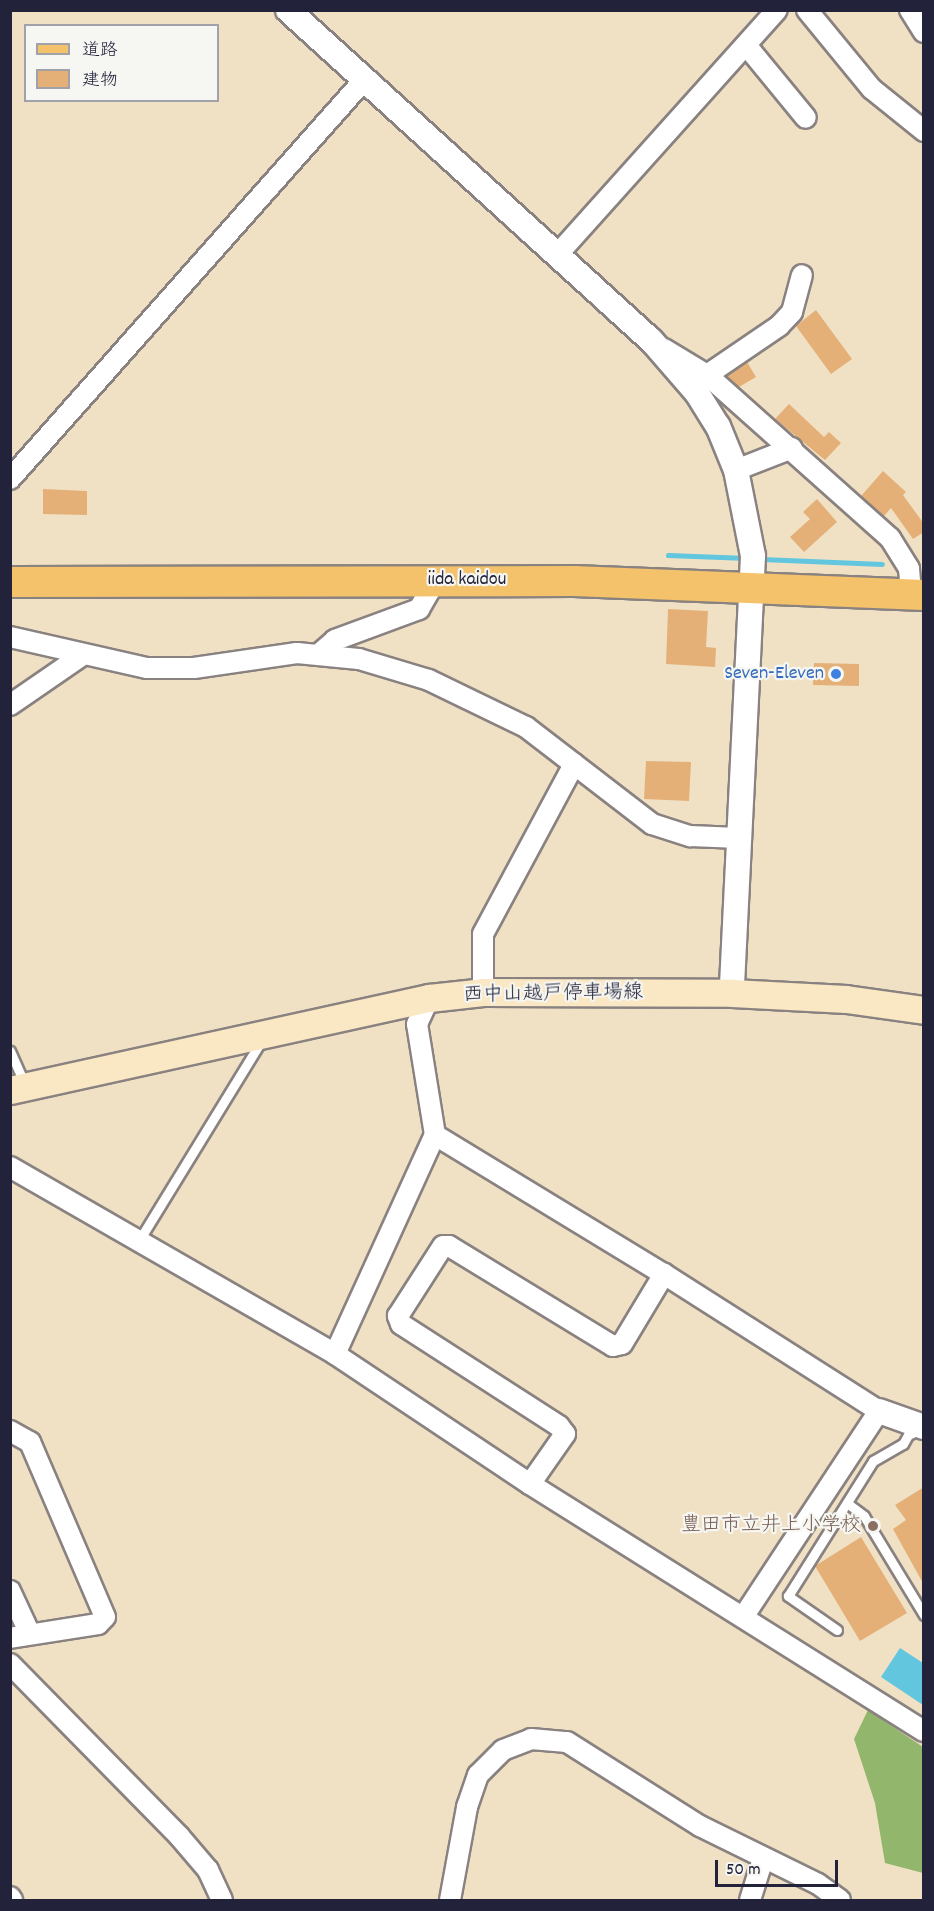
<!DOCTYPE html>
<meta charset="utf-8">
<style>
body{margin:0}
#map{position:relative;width:934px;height:1911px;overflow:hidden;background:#f0e1c5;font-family:Dekko,"Klee One",sans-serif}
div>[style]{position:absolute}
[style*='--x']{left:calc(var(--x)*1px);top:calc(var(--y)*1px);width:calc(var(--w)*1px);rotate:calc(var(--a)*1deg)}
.forest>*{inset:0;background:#92b76c}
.water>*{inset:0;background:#61c6de}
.stream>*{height:5px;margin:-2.5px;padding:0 2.5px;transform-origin:2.5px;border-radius:2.5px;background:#61c6de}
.building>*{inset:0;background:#e4b078}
.roads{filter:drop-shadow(2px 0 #898280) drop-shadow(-2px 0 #898280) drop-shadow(0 2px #898280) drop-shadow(0 -2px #898280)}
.service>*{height:9px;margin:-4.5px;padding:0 4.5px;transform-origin:4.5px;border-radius:4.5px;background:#fff}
.minor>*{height:20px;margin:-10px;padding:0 10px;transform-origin:10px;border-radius:10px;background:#fff}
.tertiary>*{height:24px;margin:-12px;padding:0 12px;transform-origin:12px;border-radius:12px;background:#fff}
.secondary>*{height:27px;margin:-13.5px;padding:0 13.5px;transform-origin:13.5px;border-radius:13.5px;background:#fae7c3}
.primary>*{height:30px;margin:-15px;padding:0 15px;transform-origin:15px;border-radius:15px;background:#f3c26a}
.dots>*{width:16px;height:16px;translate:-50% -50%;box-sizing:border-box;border:3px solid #f6f6f2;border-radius:50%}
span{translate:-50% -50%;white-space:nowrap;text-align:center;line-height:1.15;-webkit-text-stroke:4.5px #f6f6f2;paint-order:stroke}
.street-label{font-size:20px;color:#22223b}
.shop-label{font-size:20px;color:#366cbe}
.right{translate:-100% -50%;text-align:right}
.education-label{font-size:20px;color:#785e54}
.frame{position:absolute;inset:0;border:12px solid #22223b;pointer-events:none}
.legend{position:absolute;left:24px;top:24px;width:195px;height:78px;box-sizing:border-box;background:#f6f6f2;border:2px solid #a1a1a9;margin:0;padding:8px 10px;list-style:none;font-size:18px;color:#22223b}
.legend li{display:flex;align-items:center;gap:12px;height:30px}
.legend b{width:30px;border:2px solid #a1a1a9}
.scale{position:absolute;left:715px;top:1860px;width:123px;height:27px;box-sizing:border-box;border:3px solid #22223b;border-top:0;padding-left:8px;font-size:18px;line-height:21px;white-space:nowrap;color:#22223b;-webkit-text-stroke:4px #f6f6f2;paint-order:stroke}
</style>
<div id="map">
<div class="forest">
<div style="clip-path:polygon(868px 1710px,923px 1747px,923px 1873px,885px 1863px,875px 1803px,854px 1739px)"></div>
</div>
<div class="water">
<div style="clip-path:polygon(900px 1648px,923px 1663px,923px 1705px,881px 1677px)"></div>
</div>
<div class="stream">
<div style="--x:668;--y:555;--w:79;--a:2.2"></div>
<div style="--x:759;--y:559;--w:123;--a:2.3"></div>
</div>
<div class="building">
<div style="clip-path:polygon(816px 310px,852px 359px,831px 374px,796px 326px)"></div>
<div style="clip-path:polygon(747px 362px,756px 377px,739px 387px,726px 376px)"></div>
<div style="clip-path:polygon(789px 404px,824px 437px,829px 432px,841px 443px,825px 460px,775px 419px)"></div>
<div style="clip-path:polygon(883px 471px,906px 492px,903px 495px,924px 524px,924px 532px,913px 539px,891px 508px,884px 516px,861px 496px)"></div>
<div style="clip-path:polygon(43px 489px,87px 491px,87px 515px,43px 514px)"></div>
<div style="clip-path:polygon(817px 499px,837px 522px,804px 552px,790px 537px,810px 519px,803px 512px)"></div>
<div style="clip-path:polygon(668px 609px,708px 611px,706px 647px,716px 648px,715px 667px,666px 664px)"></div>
<div style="clip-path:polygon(814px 663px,859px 664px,859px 686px,813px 685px)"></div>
<div style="clip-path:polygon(646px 761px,691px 762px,689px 801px,644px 799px)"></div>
<div style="clip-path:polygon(924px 1487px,924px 1585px,893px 1529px,906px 1520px,895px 1505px)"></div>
<div style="clip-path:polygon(861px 1537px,907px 1613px,860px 1641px,815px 1566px)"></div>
</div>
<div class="roads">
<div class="service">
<div style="--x:10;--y:1051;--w:36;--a:66"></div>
<div style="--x:138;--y:1242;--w:237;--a:-58.5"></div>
<div style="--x:847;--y:1503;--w:21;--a:37"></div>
<div style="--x:864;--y:1516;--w:116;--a:58.8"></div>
<div style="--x:837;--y:1630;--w:60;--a:-145.2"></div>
<div style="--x:788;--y:1596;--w:160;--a:-57.8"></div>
<div style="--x:873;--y:1461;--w:34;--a:-30"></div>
<div style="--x:903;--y:1444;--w:10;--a:-61"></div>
<div style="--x:908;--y:1435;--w:12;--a:-24"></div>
</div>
<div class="minor">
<div style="--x:807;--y:10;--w:102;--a:50.6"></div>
<div style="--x:872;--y:89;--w:67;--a:38.9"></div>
<div style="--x:910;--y:10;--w:26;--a:58"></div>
<div style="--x:746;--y:45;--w:94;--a:50.6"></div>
<div style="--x:557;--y:255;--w:329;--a:-48.1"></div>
<div style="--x:664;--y:349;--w:50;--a:31.2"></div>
<div style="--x:707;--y:375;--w:245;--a:41.7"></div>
<div style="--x:890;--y:538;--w:36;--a:58"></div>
<div style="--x:909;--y:569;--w:25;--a:85"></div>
<div style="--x:707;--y:375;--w:87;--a:-34.2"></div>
<div style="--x:779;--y:326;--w:19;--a:-47"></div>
<div style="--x:792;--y:312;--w:38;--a:-75"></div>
<div style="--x:736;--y:470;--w:60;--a:-21.4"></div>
<div style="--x:10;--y:479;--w:533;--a:-48.42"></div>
<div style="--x:10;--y:637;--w:140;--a:12.8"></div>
<div style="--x:147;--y:668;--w:47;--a:0"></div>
<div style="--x:194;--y:668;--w:104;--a:-8.3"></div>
<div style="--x:297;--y:653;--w:62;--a:5.5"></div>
<div style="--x:359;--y:659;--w:73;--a:16.7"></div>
<div style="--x:429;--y:680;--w:108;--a:25.9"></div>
<div style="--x:526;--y:727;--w:159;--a:37.6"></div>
<div style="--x:652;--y:824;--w:40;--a:18"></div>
<div style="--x:690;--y:836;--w:49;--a:2.3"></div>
<div style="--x:319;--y:654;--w:21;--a:-41"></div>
<div style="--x:335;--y:640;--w:90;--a:-20.3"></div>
<div style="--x:419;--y:609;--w:34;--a:-60"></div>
<div style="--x:10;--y:705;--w:86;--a:-34.6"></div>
<div style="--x:483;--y:992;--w:58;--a:-90"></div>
<div style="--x:483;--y:934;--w:193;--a:-61.8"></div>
<div style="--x:435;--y:1135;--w:268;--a:31.3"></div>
<div style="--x:664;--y:1274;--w:255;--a:32.5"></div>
<div style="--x:879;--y:1411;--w:245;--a:123.4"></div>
<div style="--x:10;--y:1167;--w:375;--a:29.9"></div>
<div style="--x:335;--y:1354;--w:234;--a:33.7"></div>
<div style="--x:530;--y:1484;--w:465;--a:32.1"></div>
<div style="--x:335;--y:1354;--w:241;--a:-65.5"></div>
<div style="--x:435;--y:1135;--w:112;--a:-99.2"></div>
<div style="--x:417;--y:1024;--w:29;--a:-65"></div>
<div style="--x:10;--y:1431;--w:23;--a:29"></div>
<div style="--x:30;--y:1442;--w:190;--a:66.8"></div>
<div style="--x:105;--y:1617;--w:10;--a:135"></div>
<div style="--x:98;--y:1624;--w:89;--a:171"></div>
<div style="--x:530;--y:1484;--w:61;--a:-55"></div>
<div style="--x:565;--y:1434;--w:10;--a:-127"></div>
<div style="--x:559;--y:1426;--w:188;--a:-147.2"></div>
<div style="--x:401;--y:1324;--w:9;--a:-111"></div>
<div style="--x:398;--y:1316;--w:83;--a:-57.3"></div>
<div style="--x:443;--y:1246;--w:6;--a:0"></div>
<div style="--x:449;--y:1246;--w:192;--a:31.4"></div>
<div style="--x:613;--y:1346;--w:9;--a:-13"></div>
<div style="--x:622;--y:1344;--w:82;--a:-59"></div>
<div style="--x:10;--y:1591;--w:45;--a:65.1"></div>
<div style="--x:10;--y:1664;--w:241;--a:45.5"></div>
<div style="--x:179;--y:1836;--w:45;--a:49.5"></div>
<div style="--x:208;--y:1870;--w:33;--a:65"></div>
<div style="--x:10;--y:1897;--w:4;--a:56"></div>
<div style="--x:450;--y:1900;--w:95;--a:-79.6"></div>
<div style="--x:467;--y:1807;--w:34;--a:-71"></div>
<div style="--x:478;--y:1775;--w:35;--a:-45"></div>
<div style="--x:503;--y:1750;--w:30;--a:-21"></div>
<div style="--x:531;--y:1739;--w:36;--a:5"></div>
<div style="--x:567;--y:1742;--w:157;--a:32.3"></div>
<div style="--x:700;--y:1826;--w:131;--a:26.2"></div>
<div style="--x:818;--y:1884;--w:27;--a:36"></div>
<div style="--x:750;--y:1900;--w:43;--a:-72.4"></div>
</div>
<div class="tertiary">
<div style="--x:288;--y:10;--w:491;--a:42.3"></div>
<div style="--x:651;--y:340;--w:70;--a:49"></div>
<div style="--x:697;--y:393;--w:39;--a:58"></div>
<div style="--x:718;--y:426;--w:48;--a:67.8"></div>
<div style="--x:736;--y:470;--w:88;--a:78.8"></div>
<div style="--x:753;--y:556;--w:438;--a:92.8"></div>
<div style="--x:879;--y:1411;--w:48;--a:19.6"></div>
</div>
<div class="secondary">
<div style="--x:10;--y:1090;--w:429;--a:-12.4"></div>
<div style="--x:429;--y:998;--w:54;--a:-6.3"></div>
<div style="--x:483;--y:992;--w:249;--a:0.2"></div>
<div style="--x:732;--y:993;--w:114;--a:3"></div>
<div style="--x:846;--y:999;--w:79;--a:8"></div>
</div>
<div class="primary">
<div style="--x:10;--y:582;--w:564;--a:-0.1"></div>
<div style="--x:574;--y:581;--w:350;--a:2.3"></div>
</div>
</div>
<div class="dots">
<div style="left:836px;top:674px;background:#3f7fe0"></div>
<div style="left:873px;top:1526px;background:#8d6e63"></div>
</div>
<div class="street-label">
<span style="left:467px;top:580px">iida kaidou</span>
<span style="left:553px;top:995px;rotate:-1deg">西中山越戸停車場線</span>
</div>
<div class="shop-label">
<span class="right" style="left:824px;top:674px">Seven-Eleven</span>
</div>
<div class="education-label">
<span class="right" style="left:861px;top:1526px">豊田市立井上小学校</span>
</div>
<div class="frame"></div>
<ul class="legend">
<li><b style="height:8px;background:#f3c26a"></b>道路</li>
<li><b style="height:16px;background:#e4b078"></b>建物</li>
</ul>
<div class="scale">50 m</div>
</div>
